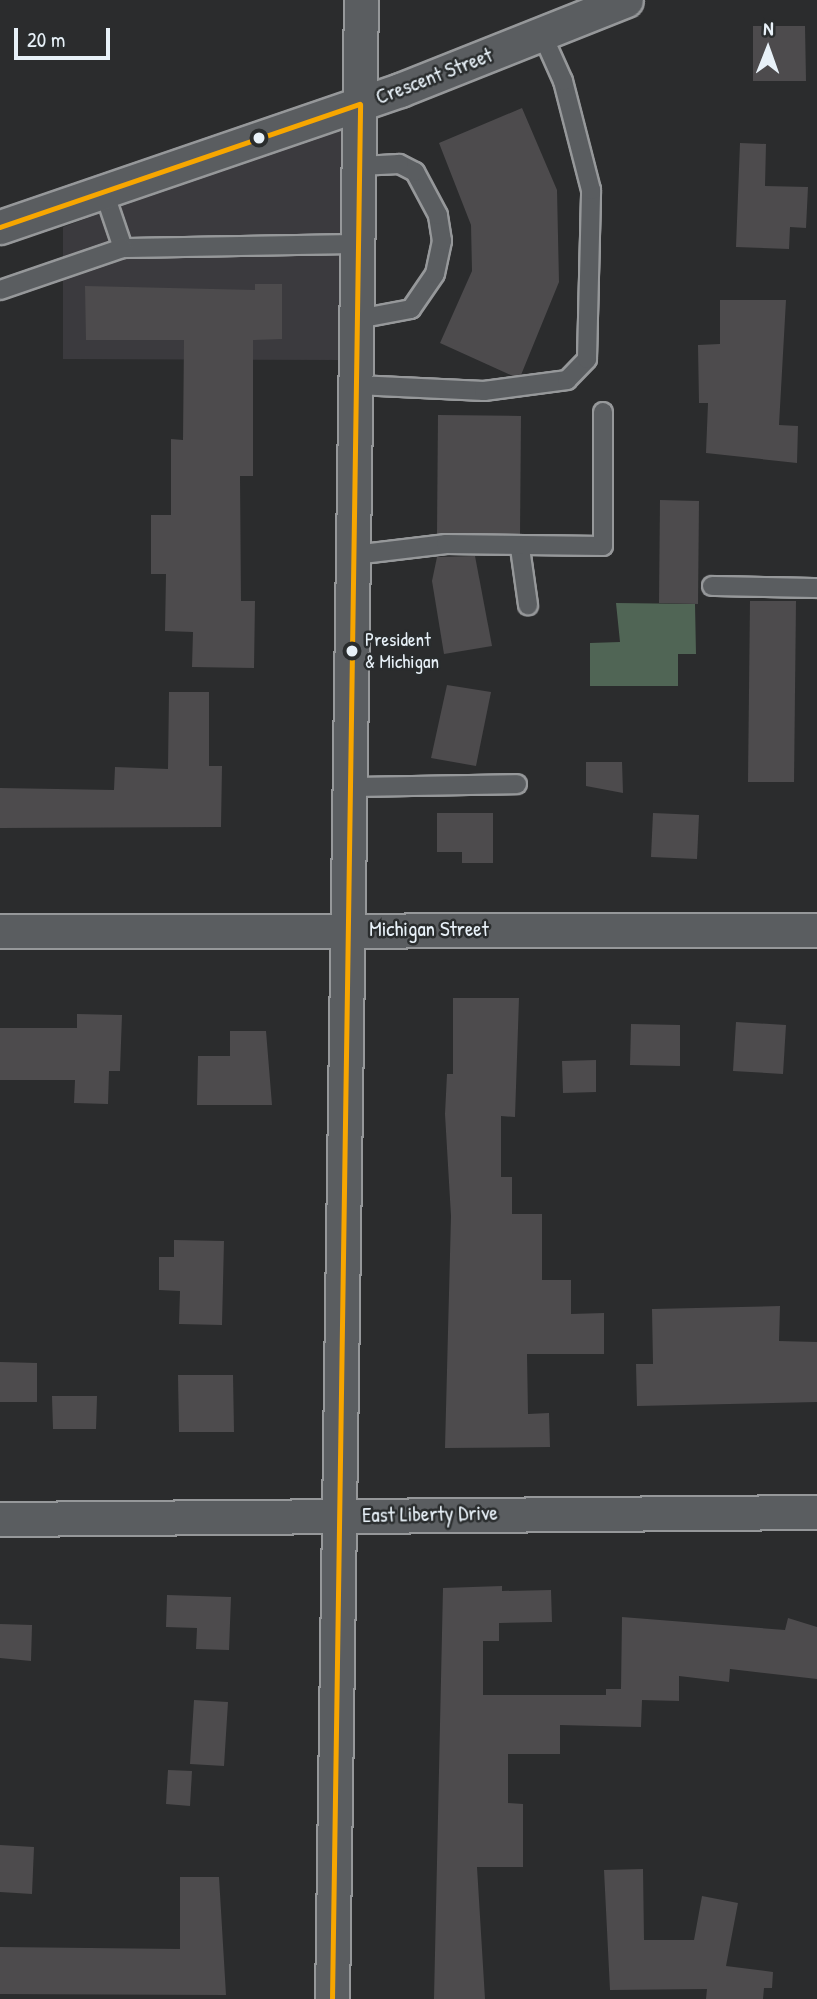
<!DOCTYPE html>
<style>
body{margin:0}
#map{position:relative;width:817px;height:1999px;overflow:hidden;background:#2b2c2d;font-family:"Patrick Hand",sans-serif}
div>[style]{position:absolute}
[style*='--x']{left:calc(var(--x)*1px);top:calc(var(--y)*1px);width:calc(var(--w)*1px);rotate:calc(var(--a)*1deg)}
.built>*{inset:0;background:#3b3a3e}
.green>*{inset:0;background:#506555}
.building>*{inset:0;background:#4d4b4d}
.roads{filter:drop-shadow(2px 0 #96989a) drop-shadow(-2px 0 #96989a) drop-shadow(0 2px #96989a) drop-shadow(0 -2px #96989a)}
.service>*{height:18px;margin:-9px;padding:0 9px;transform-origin:9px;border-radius:9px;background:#5a5d60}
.minor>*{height:33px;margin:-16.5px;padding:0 16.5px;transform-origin:16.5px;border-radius:16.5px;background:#5a5d60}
.bus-1>*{height:5px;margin:-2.5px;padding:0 2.5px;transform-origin:2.5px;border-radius:2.5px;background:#f7a600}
.dots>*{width:19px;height:19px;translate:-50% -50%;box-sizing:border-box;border:4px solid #2a2d2e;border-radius:50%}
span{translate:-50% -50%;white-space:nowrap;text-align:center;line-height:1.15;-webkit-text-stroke:5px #2a2d2e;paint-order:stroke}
.bus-label{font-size:19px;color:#e8f1f8}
.left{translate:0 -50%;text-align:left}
.street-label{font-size:21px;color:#e8f1f8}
.north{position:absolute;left:733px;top:14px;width:70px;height:70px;-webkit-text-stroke:5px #2a2d2e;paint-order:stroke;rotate:1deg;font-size:19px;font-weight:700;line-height:28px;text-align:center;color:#e8f1f8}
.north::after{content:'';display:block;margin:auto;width:24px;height:32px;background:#e8f1f8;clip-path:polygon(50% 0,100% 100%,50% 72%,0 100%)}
.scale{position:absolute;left:14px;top:28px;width:96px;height:32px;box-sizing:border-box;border:4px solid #e8f1f8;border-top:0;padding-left:9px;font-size:21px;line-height:24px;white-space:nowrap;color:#e8f1f8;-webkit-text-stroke:5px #2a2d2e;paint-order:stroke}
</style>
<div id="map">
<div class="built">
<div style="clip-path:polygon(347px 122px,345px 360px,63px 359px,63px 227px)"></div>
</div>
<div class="green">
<div style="clip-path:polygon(616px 603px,695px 604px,696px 654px,678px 654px,678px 686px,590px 686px,590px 643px,620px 642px)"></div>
</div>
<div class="building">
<div style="clip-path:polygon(753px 26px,805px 26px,806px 81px,753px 81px)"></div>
<div style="clip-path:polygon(522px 108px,557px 190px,559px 282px,521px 375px,513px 376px,440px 343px,472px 271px,471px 225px,439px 143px)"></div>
<div style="clip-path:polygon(740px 143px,766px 144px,765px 186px,808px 187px,806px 228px,790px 227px,789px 249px,736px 247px)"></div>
<div style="clip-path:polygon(255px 284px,282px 284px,282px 339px,253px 340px,253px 476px,240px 476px,241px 601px,255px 601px,254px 668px,192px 667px,193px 632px,165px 631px,166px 574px,151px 574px,151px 515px,171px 515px,171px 439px,183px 440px,184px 340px,86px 340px,85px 286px,255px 290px)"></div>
<div style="clip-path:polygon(720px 300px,786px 300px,779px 425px,798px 426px,797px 463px,706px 453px,708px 403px,699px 403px,698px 345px,720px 344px)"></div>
<div style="clip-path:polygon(438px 415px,521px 416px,520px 534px,437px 534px)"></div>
<div style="clip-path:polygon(660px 500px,699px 501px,698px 604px,659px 603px)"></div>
<div style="clip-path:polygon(475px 556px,492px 646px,444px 654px,432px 581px,437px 557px)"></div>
<div style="clip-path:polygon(750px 601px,796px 601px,794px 782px,748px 782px)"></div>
<div style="clip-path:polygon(447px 685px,491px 692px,476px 766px,431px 758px)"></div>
<div style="clip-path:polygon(169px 692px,209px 692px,209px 766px,222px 766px,221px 827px,0 828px,0 788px,114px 790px,115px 767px,168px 769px)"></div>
<div style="clip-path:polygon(586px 762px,622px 762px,623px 793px,586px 786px)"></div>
<div style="clip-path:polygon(437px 813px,493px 813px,493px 863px,462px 863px,462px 852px,437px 852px)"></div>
<div style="clip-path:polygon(653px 813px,699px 815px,697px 859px,651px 857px)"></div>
<div style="clip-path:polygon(453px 998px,519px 998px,515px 1117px,501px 1116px,501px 1177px,512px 1177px,512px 1214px,542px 1214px,542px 1280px,571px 1280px,571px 1314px,604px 1313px,604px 1354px,527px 1354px,528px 1414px,549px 1413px,550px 1447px,445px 1448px,451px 1216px,445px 1114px,447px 1074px,453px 1074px)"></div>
<div style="clip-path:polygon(77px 1014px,122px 1015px,120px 1071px,109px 1071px,108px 1104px,74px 1103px,75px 1080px,0 1080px,0 1028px,77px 1028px)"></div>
<div style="clip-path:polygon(736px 1022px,786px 1025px,783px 1074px,733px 1071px)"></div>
<div style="clip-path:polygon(631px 1024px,680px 1025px,680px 1066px,630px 1065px)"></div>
<div style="clip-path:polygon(230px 1031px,266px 1031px,272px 1105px,197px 1105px,198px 1056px,230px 1056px)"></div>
<div style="clip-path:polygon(596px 1060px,596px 1092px,563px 1093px,562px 1061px)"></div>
<div style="clip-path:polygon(174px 1240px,224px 1241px,222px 1325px,179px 1324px,180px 1291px,159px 1290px,159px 1257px,174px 1257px)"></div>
<div style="clip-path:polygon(780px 1306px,779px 1341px,817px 1342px,817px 1402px,637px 1406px,636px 1364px,653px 1364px,652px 1309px)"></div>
<div style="clip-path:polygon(0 1362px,37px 1363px,37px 1402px,0 1402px)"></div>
<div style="clip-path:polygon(178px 1375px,233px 1375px,234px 1432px,179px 1432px)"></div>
<div style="clip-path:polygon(52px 1396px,97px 1396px,96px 1429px,53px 1429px)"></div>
<div style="clip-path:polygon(502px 1586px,502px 1591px,551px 1590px,552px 1622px,499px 1623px,499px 1641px,483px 1641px,483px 1695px,606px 1695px,606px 1689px,621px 1689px,622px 1617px,785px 1630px,788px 1618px,817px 1627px,817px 1679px,730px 1669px,729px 1682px,679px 1676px,679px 1701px,642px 1700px,641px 1727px,560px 1725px,560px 1754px,508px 1754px,508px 1803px,523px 1804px,523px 1867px,477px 1867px,485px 1999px,434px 1999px,443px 1588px)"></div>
<div style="clip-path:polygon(167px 1595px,231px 1597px,229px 1650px,196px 1649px,197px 1628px,166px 1627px)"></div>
<div style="clip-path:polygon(0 1624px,32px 1625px,31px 1661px,0 1658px)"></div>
<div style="clip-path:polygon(194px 1700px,228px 1702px,224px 1766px,190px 1764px)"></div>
<div style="clip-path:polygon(168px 1770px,192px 1771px,190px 1806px,166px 1804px)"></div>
<div style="clip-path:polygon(0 1845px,34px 1847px,32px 1894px,0 1892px)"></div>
<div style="clip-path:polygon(643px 1869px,644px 1940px,694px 1940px,702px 1896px,738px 1903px,726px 1966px,773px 1972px,772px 1988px,764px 1988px,763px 1999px,706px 1999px,707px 1989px,610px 1990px,604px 1870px)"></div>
<div style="clip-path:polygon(180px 1877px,219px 1877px,226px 1995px,0 1994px,0 1947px,180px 1949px)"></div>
</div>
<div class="roads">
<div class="service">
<div style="--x:104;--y:192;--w:59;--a:71.3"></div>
<div style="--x:123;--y:248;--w:235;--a:-1"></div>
<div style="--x:0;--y:290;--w:130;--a:-18.9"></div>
<div style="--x:358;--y:319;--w:54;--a:-10.7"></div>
<div style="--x:411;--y:309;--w:42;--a:-55.6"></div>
<div style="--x:435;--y:274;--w:34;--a:-78"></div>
<div style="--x:442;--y:241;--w:26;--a:-99"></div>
<div style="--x:438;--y:215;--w:49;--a:-118.1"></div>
<div style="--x:415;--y:172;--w:18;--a:-153"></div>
<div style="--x:399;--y:164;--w:39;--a:177"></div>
<div style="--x:357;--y:385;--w:127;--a:2.7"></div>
<div style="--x:484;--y:391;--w:84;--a:-7.5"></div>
<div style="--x:567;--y:380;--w:29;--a:-46"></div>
<div style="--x:587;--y:359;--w:169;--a:-88.6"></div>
<div style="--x:591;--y:190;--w:113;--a:-104.4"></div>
<div style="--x:563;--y:81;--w:51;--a:-114.1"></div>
<div style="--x:520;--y:548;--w:58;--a:82"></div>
<div style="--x:354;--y:555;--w:93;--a:-6.8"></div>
<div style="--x:446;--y:544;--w:157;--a:0.7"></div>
<div style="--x:603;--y:546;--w:134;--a:-90"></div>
<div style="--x:712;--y:586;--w:105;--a:1.1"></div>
<div style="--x:350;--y:787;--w:167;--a:-1"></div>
</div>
<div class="minor">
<div style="--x:0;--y:227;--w:423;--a:-18.9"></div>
<div style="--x:400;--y:90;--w:243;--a:-21.7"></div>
<div style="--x:0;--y:931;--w:817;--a:-0.07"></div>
<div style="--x:0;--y:1519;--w:817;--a:-0.49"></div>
<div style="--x:332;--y:1999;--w:1999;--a:-89.17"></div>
</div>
</div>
<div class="bus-1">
<div style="--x:0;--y:227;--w:380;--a:-18.9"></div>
<div style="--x:332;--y:1999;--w:1895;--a:-89.15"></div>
</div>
<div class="dots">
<div style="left:259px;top:138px;background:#e8f1f8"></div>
<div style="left:352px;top:651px;background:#e8f1f8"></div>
</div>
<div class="bus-label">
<span class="left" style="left:365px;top:651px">President<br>&amp; Michigan</span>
</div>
<div class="street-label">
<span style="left:434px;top:76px;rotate:-21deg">Crescent Street</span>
<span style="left:429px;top:929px">Michigan Street</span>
<span style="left:430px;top:1514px;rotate:-1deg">East Liberty Drive</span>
</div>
<div class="north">N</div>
<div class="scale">20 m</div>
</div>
